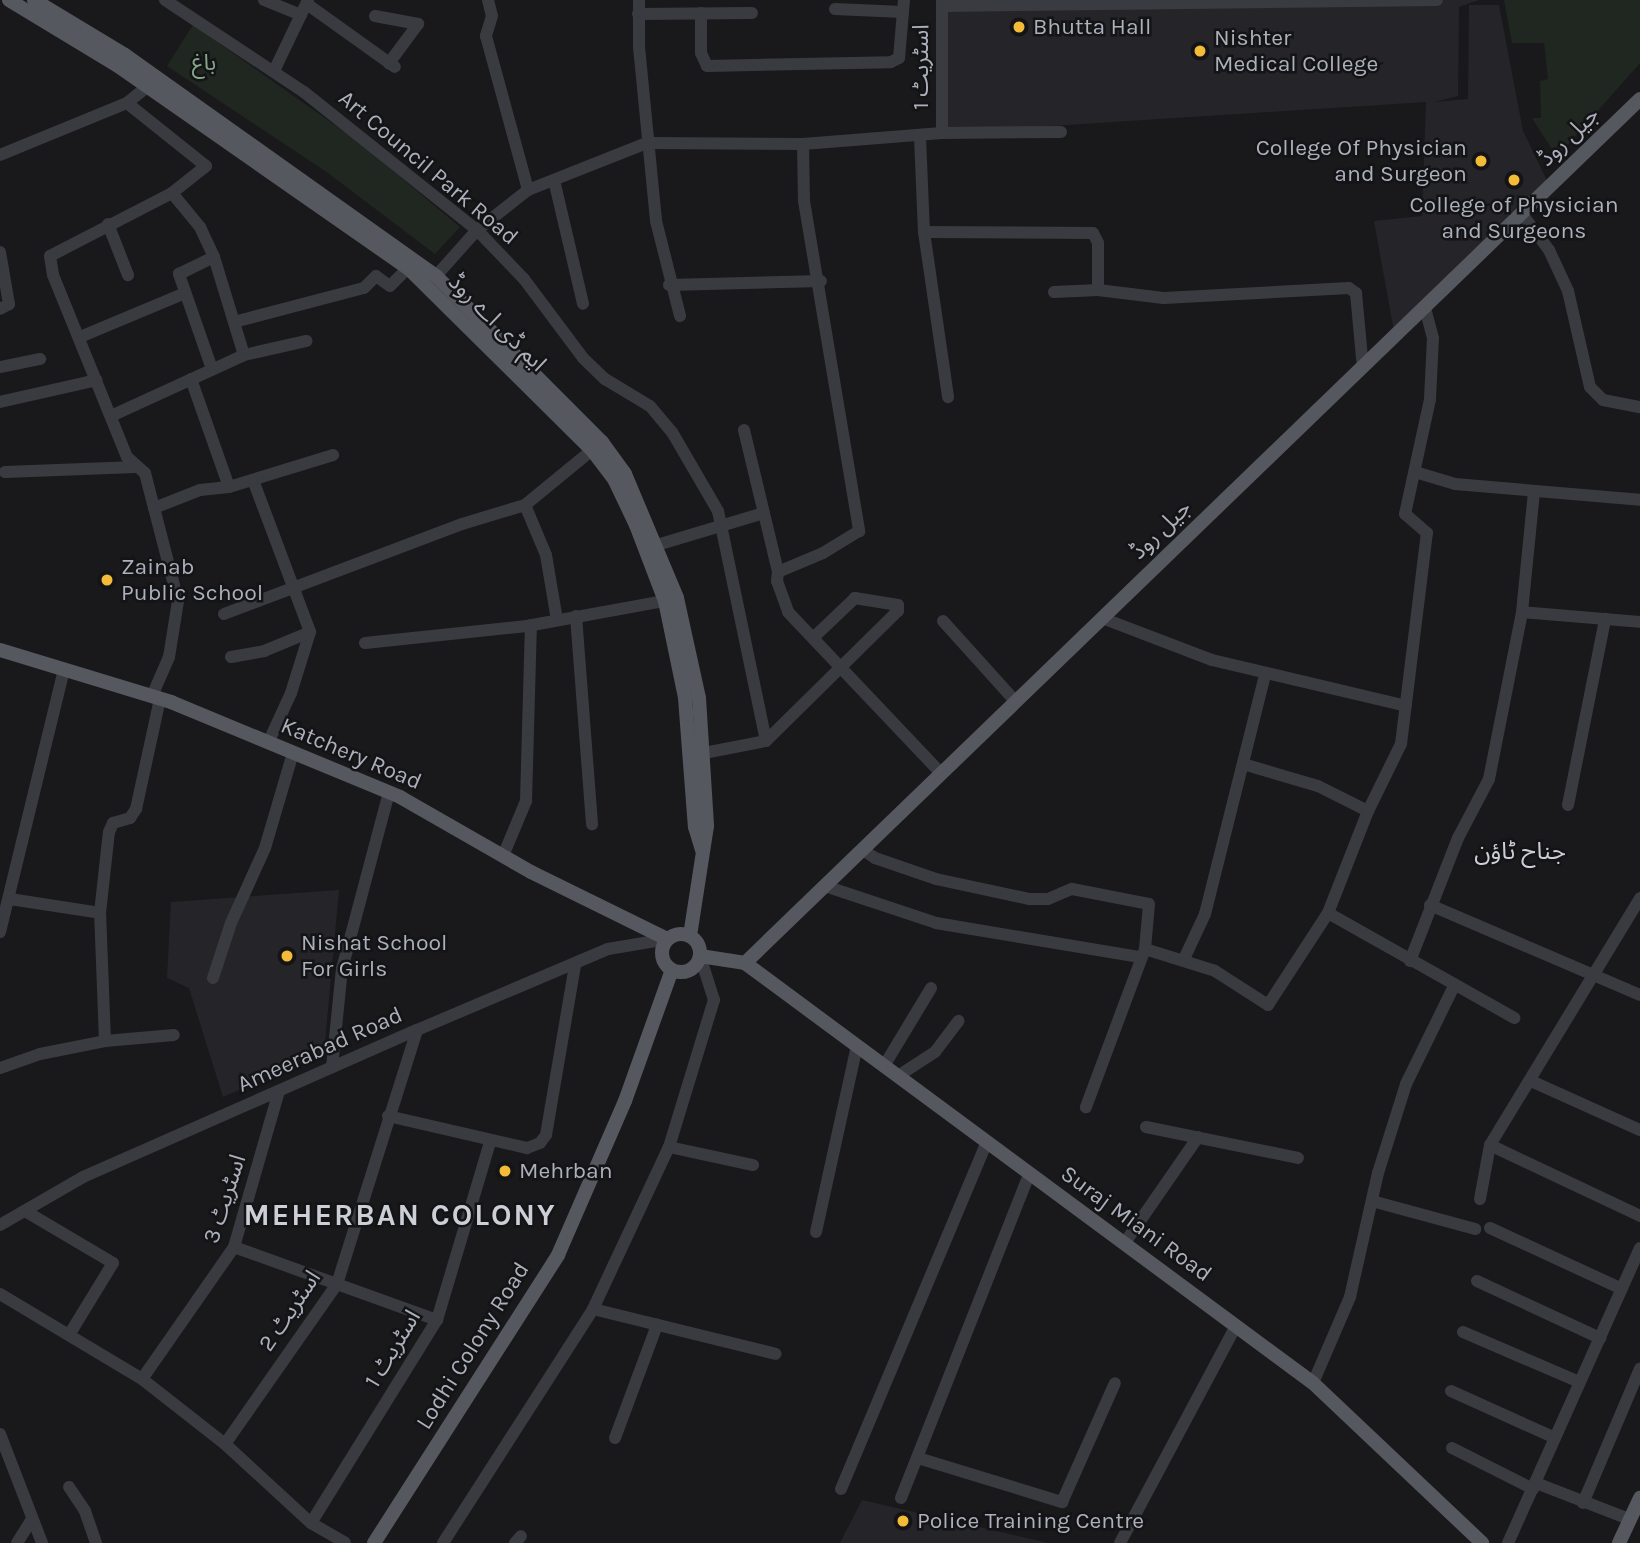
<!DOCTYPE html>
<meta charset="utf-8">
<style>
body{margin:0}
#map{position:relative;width:1640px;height:1543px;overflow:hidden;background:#19191c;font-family:Karla,"Noto Sans Arabic",sans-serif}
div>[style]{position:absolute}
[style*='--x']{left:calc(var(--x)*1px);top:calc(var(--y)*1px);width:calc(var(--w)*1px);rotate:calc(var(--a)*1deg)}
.built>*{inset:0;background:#252529}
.green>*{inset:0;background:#1f2720}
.minor>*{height:12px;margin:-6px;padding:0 6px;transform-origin:6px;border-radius:6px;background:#3a3b41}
.major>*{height:14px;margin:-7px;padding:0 7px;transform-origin:7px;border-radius:7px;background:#565860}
.major>.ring{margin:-7px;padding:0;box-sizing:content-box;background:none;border:14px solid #565860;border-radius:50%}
.dots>*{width:19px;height:19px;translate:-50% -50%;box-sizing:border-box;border:4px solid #141417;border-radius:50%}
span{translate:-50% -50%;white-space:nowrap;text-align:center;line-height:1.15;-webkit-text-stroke:5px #141417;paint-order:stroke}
.poi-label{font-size:23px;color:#acb0bb}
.left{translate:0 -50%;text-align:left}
.right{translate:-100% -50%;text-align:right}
.park-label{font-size:23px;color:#83a686}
.street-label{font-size:23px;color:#acb0bb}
.neighbourhood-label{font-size:24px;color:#cdcfd7}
.district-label{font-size:30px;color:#cdcfd7;font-weight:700;letter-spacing:2px}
</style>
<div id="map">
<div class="built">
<div style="clip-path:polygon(940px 0,1479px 0,1459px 7px,1458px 96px,1434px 102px,1468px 99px,1469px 5px,1499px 5px,1523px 131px,1552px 191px,1395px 337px,1374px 221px,1422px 216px,1426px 102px,942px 133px)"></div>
<div style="clip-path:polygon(339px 890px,324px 1053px,223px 1097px,189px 988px,167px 978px,171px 902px)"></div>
<div style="clip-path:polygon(862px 1500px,1048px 1543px,840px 1543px)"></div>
</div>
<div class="green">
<div style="clip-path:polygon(1504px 0,1640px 0,1640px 63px,1557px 157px,1532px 118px,1541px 118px,1540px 81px,1548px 79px,1544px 43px,1512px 43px)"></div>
<div style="clip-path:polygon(193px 25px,356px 140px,460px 227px,435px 254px,328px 173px,167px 66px)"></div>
</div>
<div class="minor">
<div style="--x:165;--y:0;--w:167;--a:33.5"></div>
<div style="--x:304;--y:92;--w:221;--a:38.6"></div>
<div style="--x:477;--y:230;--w:68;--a:46.2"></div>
<div style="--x:524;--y:279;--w:99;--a:53.2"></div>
<div style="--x:583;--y:358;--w:30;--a:44"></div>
<div style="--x:605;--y:379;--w:52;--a:31"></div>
<div style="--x:650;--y:406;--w:34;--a:50"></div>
<div style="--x:672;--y:432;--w:91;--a:59.8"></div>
<div style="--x:718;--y:511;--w:235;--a:78.2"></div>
<div style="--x:264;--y:0;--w:40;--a:22"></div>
<div style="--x:488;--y:0;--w:16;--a:76"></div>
<div style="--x:492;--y:16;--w:21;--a:107"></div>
<div style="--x:486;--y:36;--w:160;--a:74.7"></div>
<div style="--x:639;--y:0;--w:47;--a:90"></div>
<div style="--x:639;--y:47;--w:175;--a:84.4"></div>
<div style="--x:656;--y:221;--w:98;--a:75.8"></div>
<div style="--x:942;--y:0;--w:133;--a:90"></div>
<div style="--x:307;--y:4;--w:108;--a:35.6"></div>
<div style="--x:942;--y:6;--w:495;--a:-0.7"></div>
<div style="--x:835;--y:9;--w:68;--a:2.5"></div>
<div style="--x:701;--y:13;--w:40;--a:90"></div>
<div style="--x:701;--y:53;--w:14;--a:65"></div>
<div style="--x:707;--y:66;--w:184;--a:-1.2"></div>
<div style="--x:891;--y:62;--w:9;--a:-27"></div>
<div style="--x:899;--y:58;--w:58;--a:-85.1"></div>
<div style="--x:638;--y:14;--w:114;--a:-0.5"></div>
<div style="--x:375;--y:16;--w:44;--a:10.5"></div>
<div style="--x:418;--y:24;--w:49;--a:126.6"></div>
<div style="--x:274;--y:71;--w:79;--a:-64.4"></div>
<div style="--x:127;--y:103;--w:101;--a:38.6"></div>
<div style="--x:206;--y:166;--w:43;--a:141.5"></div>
<div style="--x:172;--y:193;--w:137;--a:152.7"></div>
<div style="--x:50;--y:256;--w:19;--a:81"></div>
<div style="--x:53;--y:275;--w:196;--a:67.9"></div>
<div style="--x:127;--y:457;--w:24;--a:42"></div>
<div style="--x:145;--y:473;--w:132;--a:75.5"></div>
<div style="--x:178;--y:601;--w:57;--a:99.1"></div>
<div style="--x:169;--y:657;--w:43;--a:113.6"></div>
<div style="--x:920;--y:137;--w:95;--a:87.6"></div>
<div style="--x:924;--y:232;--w:167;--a:81.7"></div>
<div style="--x:803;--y:144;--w:57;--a:89"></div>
<div style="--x:804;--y:201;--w:335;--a:80.5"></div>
<div style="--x:859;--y:531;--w:42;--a:148.6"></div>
<div style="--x:823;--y:553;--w:49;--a:157.1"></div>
<div style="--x:778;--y:572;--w:9;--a:96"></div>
<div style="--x:777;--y:581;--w:33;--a:70"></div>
<div style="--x:788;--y:612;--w:222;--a:46.5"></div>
<div style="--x:0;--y:155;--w:137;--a:-22.3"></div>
<div style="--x:127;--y:103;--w:27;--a:-39"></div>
<div style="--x:554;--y:180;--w:127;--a:76.8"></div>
<div style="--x:172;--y:193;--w:44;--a:50.5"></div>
<div style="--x:200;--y:227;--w:33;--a:65"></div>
<div style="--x:214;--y:257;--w:102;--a:73"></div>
<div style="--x:1522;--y:214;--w:45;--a:53.1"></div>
<div style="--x:1549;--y:250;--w:45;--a:65.1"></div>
<div style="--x:1568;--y:291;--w:98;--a:77.1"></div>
<div style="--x:1590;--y:387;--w:18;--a:45"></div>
<div style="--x:1603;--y:400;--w:38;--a:11"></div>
<div style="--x:108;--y:224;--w:55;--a:68.6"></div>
<div style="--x:924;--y:232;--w:169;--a:0.3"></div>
<div style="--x:1093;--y:233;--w:11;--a:63"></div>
<div style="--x:1098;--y:243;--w:47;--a:90"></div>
<div style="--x:0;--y:252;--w:53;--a:80.2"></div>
<div style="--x:9;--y:304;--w:10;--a:151"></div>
<div style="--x:436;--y:276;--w:62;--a:-48.3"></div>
<div style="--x:477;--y:230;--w:65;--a:-38.1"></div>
<div style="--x:528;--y:190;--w:128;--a:-21.6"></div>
<div style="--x:647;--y:143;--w:156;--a:0.4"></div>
<div style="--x:803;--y:144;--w:139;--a:-4.5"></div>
<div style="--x:942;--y:133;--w:119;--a:-0.5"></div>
<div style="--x:669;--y:285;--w:152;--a:-1.5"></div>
<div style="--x:1054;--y:292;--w:44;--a:-2.6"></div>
<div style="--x:1098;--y:290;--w:66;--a:6.9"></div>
<div style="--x:1164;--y:298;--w:185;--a:-3.1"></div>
<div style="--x:1349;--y:288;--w:9;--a:36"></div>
<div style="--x:1356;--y:293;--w:75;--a:84.7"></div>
<div style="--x:234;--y:322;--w:134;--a:-14.7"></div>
<div style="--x:364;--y:288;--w:17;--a:-45"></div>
<div style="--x:376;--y:276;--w:17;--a:36"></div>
<div style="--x:390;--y:286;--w:25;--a:-45"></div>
<div style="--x:80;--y:337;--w:114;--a:-22.7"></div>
<div style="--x:0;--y:367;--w:41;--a:-11.3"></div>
<div style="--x:212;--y:369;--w:101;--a:-109.2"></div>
<div style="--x:179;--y:274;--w:39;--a:-26"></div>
<div style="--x:191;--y:379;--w:114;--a:70.6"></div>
<div style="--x:0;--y:402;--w:99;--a:-12.8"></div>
<div style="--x:111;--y:416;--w:146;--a:-24.6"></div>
<div style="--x:244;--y:355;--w:64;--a:-12.7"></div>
<div style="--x:744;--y:430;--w:146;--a:76.5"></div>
<div style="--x:5;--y:472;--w:131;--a:-2.2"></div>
<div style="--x:1415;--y:472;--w:42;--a:16.7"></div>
<div style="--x:1455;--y:484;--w:186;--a:4.9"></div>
<div style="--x:253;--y:480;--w:162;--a:69.4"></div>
<div style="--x:310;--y:632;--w:64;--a:107.3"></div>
<div style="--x:291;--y:693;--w:55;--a:114.7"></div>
<div style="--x:525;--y:505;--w:54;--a:67.2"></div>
<div style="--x:546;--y:555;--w:66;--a:80.4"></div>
<div style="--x:154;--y:508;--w:49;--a:-21.4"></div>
<div style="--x:200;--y:490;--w:29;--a:-6"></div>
<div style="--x:229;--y:487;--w:109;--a:-17.1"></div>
<div style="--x:647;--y:548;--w:122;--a:-16.7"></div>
<div style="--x:1522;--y:612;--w:118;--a:4.8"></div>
<div style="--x:224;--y:614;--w:254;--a:-20.7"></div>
<div style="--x:462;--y:524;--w:66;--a:-16.8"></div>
<div style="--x:525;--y:505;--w:87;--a:-39.4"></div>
<div style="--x:576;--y:616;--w:209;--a:85.6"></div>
<div style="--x:1102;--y:618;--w:118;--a:20.9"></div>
<div style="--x:1212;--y:660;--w:199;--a:13.3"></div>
<div style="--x:943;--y:621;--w:108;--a:48"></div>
<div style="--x:365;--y:643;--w:163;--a:-6"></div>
<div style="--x:527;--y:626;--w:140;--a:-10.3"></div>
<div style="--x:231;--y:657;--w:34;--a:-10"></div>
<div style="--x:264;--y:651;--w:50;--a:-22.4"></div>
<div style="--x:704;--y:753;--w:63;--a:-11"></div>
<div style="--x:766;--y:741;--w:185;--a:-44.6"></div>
<div style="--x:898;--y:611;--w:6;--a:-90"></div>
<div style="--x:898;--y:605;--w:44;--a:-170.8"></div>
<div style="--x:855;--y:598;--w:58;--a:136.4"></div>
<div style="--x:1243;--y:764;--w:78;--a:16.3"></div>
<div style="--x:1318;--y:786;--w:56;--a:26.6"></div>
<div style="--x:1568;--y:805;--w:190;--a:-78.7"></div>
<div style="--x:862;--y:849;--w:16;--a:35"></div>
<div style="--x:875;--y:858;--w:65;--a:19"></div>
<div style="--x:936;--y:879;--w:95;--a:12.1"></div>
<div style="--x:1029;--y:899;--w:19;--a:0"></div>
<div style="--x:1048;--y:899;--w:26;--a:-23"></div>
<div style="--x:1072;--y:889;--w:78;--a:11"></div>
<div style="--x:1149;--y:904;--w:45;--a:95.1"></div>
<div style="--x:1145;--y:949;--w:169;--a:110.5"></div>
<div style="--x:503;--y:856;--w:60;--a:-67.3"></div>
<div style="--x:526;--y:801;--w:176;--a:-88.4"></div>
<div style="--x:825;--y:886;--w:117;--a:18.4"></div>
<div style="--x:936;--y:923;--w:207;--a:9.5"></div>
<div style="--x:10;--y:899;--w:91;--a:8.8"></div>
<div style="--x:1430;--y:905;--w:228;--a:23.2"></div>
<div style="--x:1328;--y:913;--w:214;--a:29.4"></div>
<div style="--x:0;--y:932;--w:271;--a:-76.3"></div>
<div style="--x:1145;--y:949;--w:73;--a:17.4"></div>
<div style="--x:1215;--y:971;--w:63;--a:32.7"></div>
<div style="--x:1268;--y:1005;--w:110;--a:-56.9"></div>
<div style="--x:1328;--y:913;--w:110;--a:-68.6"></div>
<div style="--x:1368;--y:811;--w:75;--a:-63.8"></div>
<div style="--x:1401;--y:744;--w:213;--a:-83"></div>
<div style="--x:1427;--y:533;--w:29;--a:-139"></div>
<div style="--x:1405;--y:514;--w:118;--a:-77.7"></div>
<div style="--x:1430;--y:399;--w:61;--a:-87.2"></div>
<div style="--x:1433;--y:338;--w:31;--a:-105"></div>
<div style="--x:1184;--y:959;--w:50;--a:-65"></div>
<div style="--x:1205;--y:914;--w:246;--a:-75.9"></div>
<div style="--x:1410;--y:961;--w:132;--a:-68.7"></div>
<div style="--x:1458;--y:838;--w:67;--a:-62.3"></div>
<div style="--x:1489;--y:779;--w:170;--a:-78.8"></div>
<div style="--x:1522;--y:612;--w:121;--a:-84.3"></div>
<div style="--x:213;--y:978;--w:58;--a:-71.9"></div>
<div style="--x:231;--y:923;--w:82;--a:-65.6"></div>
<div style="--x:265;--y:848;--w:99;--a:-73.6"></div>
<div style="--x:105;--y:1041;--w:128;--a:-92.2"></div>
<div style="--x:100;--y:913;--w:81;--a:-83.7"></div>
<div style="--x:109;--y:832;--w:10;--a:-66"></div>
<div style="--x:113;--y:823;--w:18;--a:-16"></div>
<div style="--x:130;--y:818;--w:11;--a:-56"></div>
<div style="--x:136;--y:809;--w:113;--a:-77.7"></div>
<div style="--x:884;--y:1066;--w:91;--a:-58.9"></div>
<div style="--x:332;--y:1067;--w:99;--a:-84.2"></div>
<div style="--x:342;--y:969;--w:183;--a:-75.1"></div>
<div style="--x:0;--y:1068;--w:42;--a:-19.3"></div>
<div style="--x:40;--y:1054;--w:66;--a:-11.3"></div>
<div style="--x:105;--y:1041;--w:69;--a:-5"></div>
<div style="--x:898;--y:1076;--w:44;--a:-33"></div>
<div style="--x:935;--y:1052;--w:39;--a:-53"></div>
<div style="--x:1531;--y:1081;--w:120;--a:24.2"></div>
<div style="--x:388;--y:1116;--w:143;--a:13"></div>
<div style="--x:527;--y:1148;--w:14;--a:-21"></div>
<div style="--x:540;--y:1143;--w:10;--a:-53"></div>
<div style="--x:546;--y:1135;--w:172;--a:-80.3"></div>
<div style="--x:1146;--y:1127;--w:155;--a:11.5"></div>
<div style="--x:1490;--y:1145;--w:166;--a:25.3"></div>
<div style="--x:669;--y:1147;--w:86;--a:12.1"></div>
<div style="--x:1480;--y:1199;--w:55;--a:-79.5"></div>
<div style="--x:1490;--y:1145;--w:289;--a:-58.7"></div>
<div style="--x:1372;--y:1201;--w:107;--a:15.2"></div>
<div style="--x:25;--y:1211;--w:102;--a:30.6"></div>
<div style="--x:113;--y:1263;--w:84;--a:121.4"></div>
<div style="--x:0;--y:1225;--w:96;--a:-30"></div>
<div style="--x:83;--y:1177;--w:365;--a:-23.8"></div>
<div style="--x:417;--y:1030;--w:207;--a:-23"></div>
<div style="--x:608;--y:949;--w:60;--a:-9.6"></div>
<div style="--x:1490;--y:1228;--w:145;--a:24.8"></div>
<div style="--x:816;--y:1232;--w:190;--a:-77.6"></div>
<div style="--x:1124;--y:1244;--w:130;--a:-55.3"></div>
<div style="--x:234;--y:1247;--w:216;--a:19.8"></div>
<div style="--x:1477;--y:1281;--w:136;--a:24.9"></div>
<div style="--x:0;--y:1294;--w:165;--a:30.9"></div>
<div style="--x:142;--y:1379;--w:105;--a:38.1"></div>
<div style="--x:225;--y:1444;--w:117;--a:42.6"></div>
<div style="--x:311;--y:1523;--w:39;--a:30"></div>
<div style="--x:593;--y:1309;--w:188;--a:13.8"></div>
<div style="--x:1463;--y:1332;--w:126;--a:23.3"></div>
<div style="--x:142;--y:1379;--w:161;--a:-55.1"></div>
<div style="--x:234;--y:1247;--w:162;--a:-73.9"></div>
<div style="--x:1313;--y:1383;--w:94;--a:-66.7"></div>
<div style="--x:1350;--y:1297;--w:127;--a:-77.3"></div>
<div style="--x:1378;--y:1173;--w:93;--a:-72.5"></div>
<div style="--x:1406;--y:1084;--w:111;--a:-63.9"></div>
<div style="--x:1451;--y:1391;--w:112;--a:24.3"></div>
<div style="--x:0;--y:1434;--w:117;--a:68.9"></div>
<div style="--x:615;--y:1438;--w:121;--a:-69.6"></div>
<div style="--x:225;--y:1444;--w:195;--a:-55"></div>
<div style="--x:337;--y:1284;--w:266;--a:-72.5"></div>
<div style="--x:1452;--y:1448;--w:91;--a:26.8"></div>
<div style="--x:918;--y:1458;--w:151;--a:17"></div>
<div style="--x:1062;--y:1502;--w:130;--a:-66"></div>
<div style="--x:1536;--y:1483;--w:100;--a:21.2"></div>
<div style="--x:69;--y:1487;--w:29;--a:56"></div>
<div style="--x:85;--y:1511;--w:34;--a:71"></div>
<div style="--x:841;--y:1489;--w:376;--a:-67.2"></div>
<div style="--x:901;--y:1498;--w:348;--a:-68.4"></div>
<div style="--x:1583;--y:1503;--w:146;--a:-67"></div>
<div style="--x:311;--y:1523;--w:239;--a:-58.2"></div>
<div style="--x:437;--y:1320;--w:186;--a:-73.4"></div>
<div style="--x:17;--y:1543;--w:28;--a:-58"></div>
<div style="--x:443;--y:1543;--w:278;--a:-57.3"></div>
<div style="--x:593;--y:1309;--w:179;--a:-64.9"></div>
<div style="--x:669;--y:1147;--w:154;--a:-73"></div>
<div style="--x:714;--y:1000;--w:46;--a:-107.7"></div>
<div style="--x:515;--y:1543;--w:9;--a:-49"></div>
<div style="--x:1120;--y:1543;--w:246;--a:-61.9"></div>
<div style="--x:1508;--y:1543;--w:323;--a:-65.9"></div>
</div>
<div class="major">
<div style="--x:9;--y:0;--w:127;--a:31.2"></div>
<div style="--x:118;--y:66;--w:353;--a:34.9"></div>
<div style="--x:408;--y:268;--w:259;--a:44.7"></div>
<div style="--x:592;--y:450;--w:39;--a:53"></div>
<div style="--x:615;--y:481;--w:49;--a:64.5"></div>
<div style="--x:636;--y:525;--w:81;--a:69.1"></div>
<div style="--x:665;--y:601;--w:99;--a:78.3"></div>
<div style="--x:685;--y:698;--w:129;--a:85.6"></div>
<div style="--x:695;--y:827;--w:24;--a:73"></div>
<div style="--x:34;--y:0;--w:106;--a:31.1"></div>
<div style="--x:125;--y:55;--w:382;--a:35.4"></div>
<div style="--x:436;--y:276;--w:235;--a:45"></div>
<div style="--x:602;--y:442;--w:39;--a:54"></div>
<div style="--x:625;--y:474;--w:134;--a:67.2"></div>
<div style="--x:677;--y:598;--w:102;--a:77.6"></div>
<div style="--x:699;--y:698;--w:128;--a:86.4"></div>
<div style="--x:707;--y:826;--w:111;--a:98.8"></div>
<div style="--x:0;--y:650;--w:179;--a:16.9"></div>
<div style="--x:171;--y:702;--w:248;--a:22.5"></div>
<div style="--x:400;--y:797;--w:151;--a:29.8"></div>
<div style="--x:531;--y:872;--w:152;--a:26.2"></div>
<div class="ring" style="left:662px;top:934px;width:24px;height:24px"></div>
<div style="--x:700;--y:956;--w:46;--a:8.8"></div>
<div style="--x:745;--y:963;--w:1244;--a:-43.99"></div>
<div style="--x:745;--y:963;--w:706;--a:36.48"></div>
<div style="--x:1313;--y:1383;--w:233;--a:43.4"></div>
<div style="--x:374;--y:1543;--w:342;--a:-57.4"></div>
<div style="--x:558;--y:1255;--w:168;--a:-66.5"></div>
<div style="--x:625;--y:1101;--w:139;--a:-70.3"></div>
<div style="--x:1619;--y:1543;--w:50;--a:-65"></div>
</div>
<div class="dots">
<div style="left:1019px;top:27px;background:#f4bb39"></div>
<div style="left:1200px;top:51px;background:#f4bb39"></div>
<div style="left:1481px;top:161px;background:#f4bb39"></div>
<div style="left:1514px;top:180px;background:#f4bb39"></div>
<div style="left:107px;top:580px;background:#f4bb39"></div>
<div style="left:287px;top:956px;background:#f4bb39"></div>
<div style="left:505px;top:1171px;background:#f4bb39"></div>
<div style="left:903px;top:1521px;background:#f4bb39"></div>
</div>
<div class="poi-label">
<span class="left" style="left:1033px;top:27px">Bhutta Hall</span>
<span class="left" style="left:1214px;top:51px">Nishter<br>Medical College</span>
<span class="right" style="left:1467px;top:161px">College Of Physician<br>and Surgeon</span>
<span style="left:1514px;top:218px">College of Physician<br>and Surgeons</span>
<span class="left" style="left:121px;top:580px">Zainab<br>Public School</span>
<span class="left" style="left:301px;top:956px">Nishat School<br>For Girls</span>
<span class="left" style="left:519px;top:1171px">Mehrban</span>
<span class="left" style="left:917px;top:1521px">Police Training Centre</span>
</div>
<div class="park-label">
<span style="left:204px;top:63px">باغ</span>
</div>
<div class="street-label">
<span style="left:921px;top:67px;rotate:-90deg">اسٹریٹ 1</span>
<span style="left:1569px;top:137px;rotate:-44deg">جیل روڈ</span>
<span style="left:428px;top:168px;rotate:40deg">Art Council Park Road</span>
<span style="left:497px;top:323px;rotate:45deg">ایم ڈی اے روڈ</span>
<span style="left:1161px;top:530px;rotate:-44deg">جیل روڈ</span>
<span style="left:351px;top:754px;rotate:23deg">Katchery Road</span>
<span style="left:320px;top:1050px;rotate:-24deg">Ameerabad Road</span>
<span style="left:225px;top:1199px;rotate:-72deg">اسٹریٹ 3</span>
<span style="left:1136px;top:1224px;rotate:36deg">Suraj Miani Road</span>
<span style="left:290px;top:1311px;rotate:-56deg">اسٹریٹ 2</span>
<span style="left:473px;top:1346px;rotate:-58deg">Lodhi Colony Road</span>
<span style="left:393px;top:1349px;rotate:-59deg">اسٹریٹ 1</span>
</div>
<div class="neighbourhood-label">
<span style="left:1520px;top:852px">جناح ٹاؤن</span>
</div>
<div class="district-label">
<span style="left:400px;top:1215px">MEHERBAN COLONY</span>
</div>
</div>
